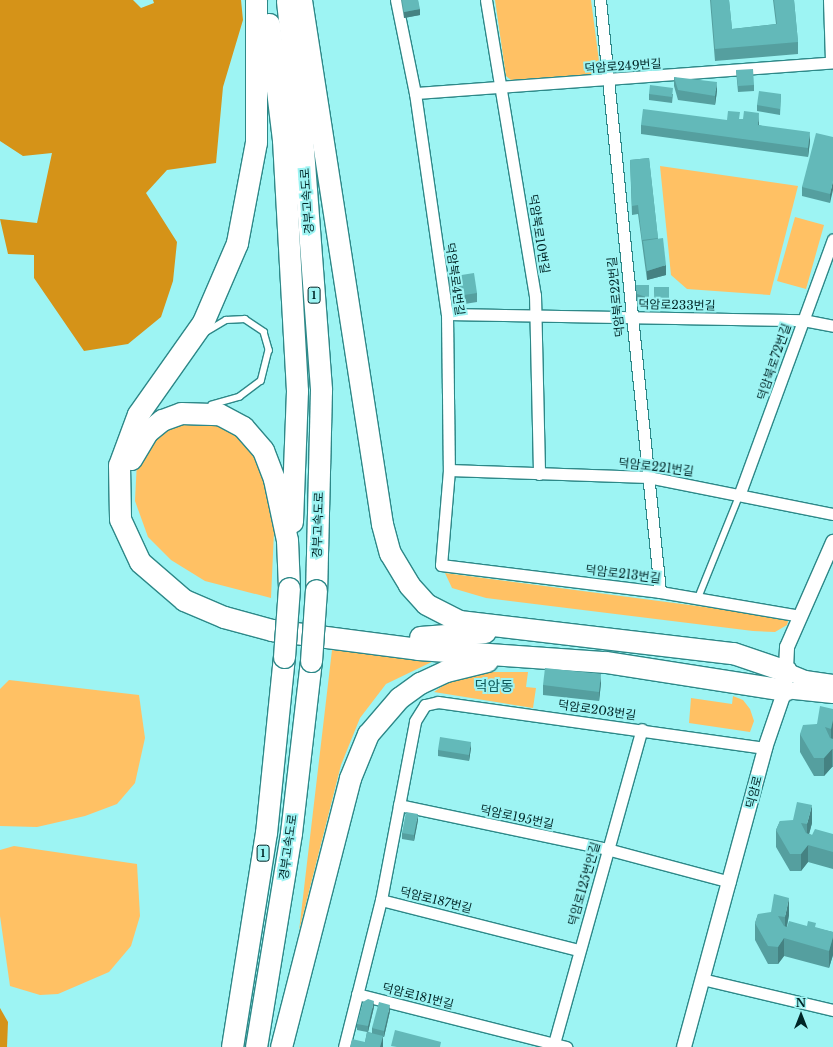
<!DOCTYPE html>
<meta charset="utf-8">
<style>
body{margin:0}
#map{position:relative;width:833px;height:1047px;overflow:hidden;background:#9df4f3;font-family:"Libre Baskerville","Noto Sans KR",serif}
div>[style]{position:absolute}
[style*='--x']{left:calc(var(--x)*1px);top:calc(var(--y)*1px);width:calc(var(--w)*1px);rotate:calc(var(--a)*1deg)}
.green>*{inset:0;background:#ffc164}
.forest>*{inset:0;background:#d59318}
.roads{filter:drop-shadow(1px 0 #2d8888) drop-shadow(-1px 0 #2d8888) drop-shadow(0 1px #2d8888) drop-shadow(0 -1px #2d8888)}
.service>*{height:5.5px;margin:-2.75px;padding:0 2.75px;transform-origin:2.75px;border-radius:2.75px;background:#fff}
.minor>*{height:11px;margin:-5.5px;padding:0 5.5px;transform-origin:5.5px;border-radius:5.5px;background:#fff}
.tertiary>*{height:14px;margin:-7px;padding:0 7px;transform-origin:7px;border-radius:7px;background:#fff}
.secondary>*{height:16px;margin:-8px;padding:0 8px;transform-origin:8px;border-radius:8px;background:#fff}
.motorway>*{height:21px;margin:-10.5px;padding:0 10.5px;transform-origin:10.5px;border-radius:10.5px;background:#fff}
.bridges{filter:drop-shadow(1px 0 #2d8888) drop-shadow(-1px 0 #2d8888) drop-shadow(0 1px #2d8888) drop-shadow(0 -1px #2d8888)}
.motorway-bridge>*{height:21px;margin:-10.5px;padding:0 10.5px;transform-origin:10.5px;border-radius:10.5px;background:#fff}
.wall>*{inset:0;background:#559f9f}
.shaded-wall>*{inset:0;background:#458282}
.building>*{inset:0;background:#63b9b9}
span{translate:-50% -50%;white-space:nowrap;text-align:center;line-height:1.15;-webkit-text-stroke:4px #9df4f3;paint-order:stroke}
.shield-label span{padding:1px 3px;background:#9df4f3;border:1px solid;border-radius:3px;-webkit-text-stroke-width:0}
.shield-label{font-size:11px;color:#002627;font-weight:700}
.street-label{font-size:12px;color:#002627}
.quarter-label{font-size:14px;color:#0e5859}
.north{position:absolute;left:781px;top:995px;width:40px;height:40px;-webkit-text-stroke:3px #9df4f3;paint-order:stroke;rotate:0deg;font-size:11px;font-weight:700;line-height:16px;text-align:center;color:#002627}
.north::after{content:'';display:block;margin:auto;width:14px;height:18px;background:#002627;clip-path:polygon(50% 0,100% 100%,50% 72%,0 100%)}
</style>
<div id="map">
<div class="green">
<div style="clip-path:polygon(495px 0,591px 0,600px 69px,595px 74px,511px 80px,506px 76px)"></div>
<div style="clip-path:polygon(660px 166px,798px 186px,770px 295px,687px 289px,671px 275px)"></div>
<div style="clip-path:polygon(795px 217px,824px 225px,806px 289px,777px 281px)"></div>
<div style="clip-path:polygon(208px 418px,240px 435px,260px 465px,274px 531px,271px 598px,205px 581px,171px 560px,148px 537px,135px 501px,137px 461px,152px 435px,182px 420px)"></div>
<div style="clip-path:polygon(445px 573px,789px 618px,787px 625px,775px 632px,753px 631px,486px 598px,452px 588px)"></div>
<div style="clip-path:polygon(332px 650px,440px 658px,386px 684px,360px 718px,341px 765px,299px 931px)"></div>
<div style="clip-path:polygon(480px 672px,528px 672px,526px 687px,536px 688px,533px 708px,434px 692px,454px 678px)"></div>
<div style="clip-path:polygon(9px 680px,139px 695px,145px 738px,135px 783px,117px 804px,85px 816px,37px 827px,0 826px,0 689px)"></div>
<div style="clip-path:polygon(733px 696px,743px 700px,750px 709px,754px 721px,750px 732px,689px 723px,691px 698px,732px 704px)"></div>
<div style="clip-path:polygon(14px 846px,137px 864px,140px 916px,131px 946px,109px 972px,58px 994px,40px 995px,10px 986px,0 916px,0 850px)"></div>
</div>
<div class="forest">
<div style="clip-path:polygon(0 0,133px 0,141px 8px,154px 3px,153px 0,241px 0,243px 20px,223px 87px,216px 163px,167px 170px,146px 193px,177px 242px,173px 281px,161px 317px,128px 344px,84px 351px,34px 278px,34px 255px,8px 254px,0 219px,37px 223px,52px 153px,23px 156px,0 141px)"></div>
<div style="clip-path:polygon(0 1008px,8px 1022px,7px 1047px,0 1047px)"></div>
</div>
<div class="roads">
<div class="service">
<div style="--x:206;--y:332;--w:23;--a:-31"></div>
<div style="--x:226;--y:320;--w:19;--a:-3"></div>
<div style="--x:245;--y:319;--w:23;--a:34"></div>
<div style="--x:264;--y:332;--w:19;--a:74"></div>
<div style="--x:269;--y:350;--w:32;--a:104"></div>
<div style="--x:261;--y:381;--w:26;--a:143"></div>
<div style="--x:240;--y:397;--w:29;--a:164"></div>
<div style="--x:698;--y:598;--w:112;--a:-68"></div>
</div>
<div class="minor">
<div style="--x:396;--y:0;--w:95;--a:78.5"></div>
<div style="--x:415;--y:93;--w:223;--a:81.8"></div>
<div style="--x:447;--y:314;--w:156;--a:89.3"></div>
<div style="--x:449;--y:470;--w:95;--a:94.8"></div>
<div style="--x:441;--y:565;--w:221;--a:7"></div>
<div style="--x:660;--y:592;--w:142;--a:9.7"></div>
<div style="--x:486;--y:0;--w:299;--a:80.6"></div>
<div style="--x:535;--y:295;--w:179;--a:88.7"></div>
<div style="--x:600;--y:0;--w:595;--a:84.21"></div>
<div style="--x:829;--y:0;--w:61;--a:88.1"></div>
<div style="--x:415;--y:93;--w:419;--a:-4.2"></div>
<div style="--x:447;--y:314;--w:356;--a:1"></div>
<div style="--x:803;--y:320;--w:31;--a:11"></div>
<div style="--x:449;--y:470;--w:199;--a:2"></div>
<div style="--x:648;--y:477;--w:189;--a:11.3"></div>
<div style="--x:740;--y:493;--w:270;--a:-69.9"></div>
<div style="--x:399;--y:805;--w:213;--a:11.9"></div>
<div style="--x:607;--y:849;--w:127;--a:15"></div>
<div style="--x:381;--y:900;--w:203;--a:14.2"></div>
<div style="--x:702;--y:979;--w:135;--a:13.3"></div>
<div style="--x:357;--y:994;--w:216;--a:14.2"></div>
<div style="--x:344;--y:1047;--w:152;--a:-75.9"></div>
<div style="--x:381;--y:900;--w:182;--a:-79.2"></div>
<div style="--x:415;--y:721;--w:19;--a:-58"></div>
<div style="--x:425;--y:705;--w:13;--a:-13"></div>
<div style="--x:438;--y:702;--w:330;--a:8"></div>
<div style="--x:553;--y:1047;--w:330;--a:-74.4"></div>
</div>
<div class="tertiary">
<div style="--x:684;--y:1047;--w:310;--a:-74.8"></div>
<div style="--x:765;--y:748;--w:61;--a:-71"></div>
<div style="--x:785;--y:690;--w:43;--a:-87.3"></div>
<div style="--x:787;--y:647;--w:115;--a:-66.3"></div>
</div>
<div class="secondary">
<div style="--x:786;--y:671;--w:21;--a:23"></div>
<div style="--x:805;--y:679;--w:28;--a:8"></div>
<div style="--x:785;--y:690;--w:48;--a:5.9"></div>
</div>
<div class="motorway">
<div style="--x:256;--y:0;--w:142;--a:90"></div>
<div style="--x:256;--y:142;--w:103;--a:100.7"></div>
<div style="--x:237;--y:243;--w:86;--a:113.3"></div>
<div style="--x:203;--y:322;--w:113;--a:125.2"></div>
<div style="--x:138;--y:414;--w:54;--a:110.4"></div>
<div style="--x:119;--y:465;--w:54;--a:88.9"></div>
<div style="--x:120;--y:519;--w:47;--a:65.1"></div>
<div style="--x:140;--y:562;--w:58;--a:40.8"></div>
<div style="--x:184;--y:600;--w:43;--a:23"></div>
<div style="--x:224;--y:617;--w:50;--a:15.2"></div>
<div style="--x:272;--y:630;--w:147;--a:7.4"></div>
<div style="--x:418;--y:649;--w:188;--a:4"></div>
<div style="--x:606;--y:662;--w:181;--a:8.9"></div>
<div style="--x:301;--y:0;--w:530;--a:81.21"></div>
<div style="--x:382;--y:524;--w:30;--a:75"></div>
<div style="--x:390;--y:553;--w:37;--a:59"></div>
<div style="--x:409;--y:585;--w:25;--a:48"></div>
<div style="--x:426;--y:604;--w:37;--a:27"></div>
<div style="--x:459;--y:621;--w:276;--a:6.7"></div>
<div style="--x:733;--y:653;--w:56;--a:18.8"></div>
<div style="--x:287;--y:1;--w:136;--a:83.7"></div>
<div style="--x:302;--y:136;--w:255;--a:85.7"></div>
<div style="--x:321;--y:390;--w:200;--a:91.4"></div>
<div style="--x:269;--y:24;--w:117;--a:83.1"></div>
<div style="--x:283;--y:140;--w:251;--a:86.8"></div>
<div style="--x:297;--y:391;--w:131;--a:92.2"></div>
<div style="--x:131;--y:459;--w:31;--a:-59"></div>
<div style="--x:147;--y:432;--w:19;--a:-39"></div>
<div style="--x:162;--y:420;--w:20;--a:-20"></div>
<div style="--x:181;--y:413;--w:38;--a:2"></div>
<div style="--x:219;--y:414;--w:27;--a:28"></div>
<div style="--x:243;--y:427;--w:30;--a:49"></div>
<div style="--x:263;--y:450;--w:31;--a:69"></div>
<div style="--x:274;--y:479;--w:62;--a:78"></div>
<div style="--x:287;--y:540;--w:48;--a:87.6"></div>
<div style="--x:420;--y:637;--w:65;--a:-4.4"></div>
<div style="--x:232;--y:1047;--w:217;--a:-81"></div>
<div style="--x:266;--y:833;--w:177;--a:-84.2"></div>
<div style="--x:256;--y:1047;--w:217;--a:-80.7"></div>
<div style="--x:291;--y:833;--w:173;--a:-83.4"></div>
<div style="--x:281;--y:1047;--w:278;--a:-75.6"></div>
<div style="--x:350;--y:778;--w:48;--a:-67.8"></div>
<div style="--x:368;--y:734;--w:48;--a:-49.3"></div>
<div style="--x:399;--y:698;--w:26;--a:-36"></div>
<div style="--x:420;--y:683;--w:29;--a:-25"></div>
<div style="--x:446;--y:671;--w:42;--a:-13.7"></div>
</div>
</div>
<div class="bridges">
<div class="motorway-bridge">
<div style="--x:284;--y:657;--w:69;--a:-85.9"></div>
<div style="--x:311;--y:661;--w:71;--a:-86"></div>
</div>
</div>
<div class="wall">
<div style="clip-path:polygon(401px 0,418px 0,420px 15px,404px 18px)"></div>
<div style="clip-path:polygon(710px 0,729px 0,732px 29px,776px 24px,773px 0,794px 0,798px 42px,798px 54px,715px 61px)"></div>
<div style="clip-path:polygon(736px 70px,754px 85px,754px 91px,738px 92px)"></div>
<div style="clip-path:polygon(674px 77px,717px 91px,715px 105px,678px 100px,674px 86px)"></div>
<div style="clip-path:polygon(649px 94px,673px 94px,672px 103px,649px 100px)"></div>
<div style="clip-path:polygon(781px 94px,780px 115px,757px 111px,757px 105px)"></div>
<div style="clip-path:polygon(740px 119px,759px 122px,759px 125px,810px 141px,808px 157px,641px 134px,641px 125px,727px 120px)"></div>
<div style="clip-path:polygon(833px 137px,830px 203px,802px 196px,802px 187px)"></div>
<div style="clip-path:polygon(649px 158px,658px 239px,666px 275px,647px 280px,638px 214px,632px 215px,630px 160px)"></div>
<div style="clip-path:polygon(449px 277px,477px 293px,477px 302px,452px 306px,449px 286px)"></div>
<div style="clip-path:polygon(636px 285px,649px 298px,649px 307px,637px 303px)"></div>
<div style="clip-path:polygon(654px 287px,669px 287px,669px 306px,655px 307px)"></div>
<div style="clip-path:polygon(601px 683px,599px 701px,543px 695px,543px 685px)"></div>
<div style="clip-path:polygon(833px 709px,833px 767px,832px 767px,824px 776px,814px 776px,800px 752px,800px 734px,817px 724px)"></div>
<div style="clip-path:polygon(471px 748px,469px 761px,438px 756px,438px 750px)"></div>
<div style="clip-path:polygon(418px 820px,414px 841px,402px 839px,402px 833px)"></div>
<div style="clip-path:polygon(780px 821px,812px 823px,809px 834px,812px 835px,833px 834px,833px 869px,808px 862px,801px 871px,790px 871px,776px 847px,776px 830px)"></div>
<div style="clip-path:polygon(758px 914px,789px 915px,787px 927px,816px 928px,833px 932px,833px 955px,829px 968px,784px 956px,778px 964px,768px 964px,755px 940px,755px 923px)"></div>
<div style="clip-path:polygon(374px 1007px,368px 1032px,372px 1033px,372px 1028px,390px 1011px,384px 1037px,383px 1037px,383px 1047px,350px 1047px,365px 1042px,367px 1032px,357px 1030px,357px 1024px)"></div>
</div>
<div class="shaded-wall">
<div style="clip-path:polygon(420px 9px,420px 15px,404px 18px,404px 12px)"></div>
<div style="clip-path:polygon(717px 82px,717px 91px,715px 105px,715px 96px)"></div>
<div style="clip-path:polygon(759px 113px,759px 122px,758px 134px,758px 125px)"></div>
<div style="clip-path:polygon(810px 132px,810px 141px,808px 157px,808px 148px)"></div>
<div style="clip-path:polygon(833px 181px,833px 190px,830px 203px,830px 194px)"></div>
<div style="clip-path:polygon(666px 265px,666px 275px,647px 280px,647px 271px)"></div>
<div style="clip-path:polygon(601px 674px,601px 683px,599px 701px,599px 692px)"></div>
<div style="clip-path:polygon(833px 720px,833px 737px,831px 746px,831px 729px)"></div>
<div style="clip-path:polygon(471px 742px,471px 748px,469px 761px,469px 755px)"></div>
<div style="clip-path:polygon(832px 749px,832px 767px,824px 776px,824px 758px)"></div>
<div style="clip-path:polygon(812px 805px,812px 823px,807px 842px,807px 824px)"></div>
<div style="clip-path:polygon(418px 814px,418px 820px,414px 841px,414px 835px)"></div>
<div style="clip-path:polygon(808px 845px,808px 862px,801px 871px,801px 854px)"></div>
<div style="clip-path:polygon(789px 898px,789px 915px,785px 934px,785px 917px)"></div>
<div style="clip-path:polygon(833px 937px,833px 955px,829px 968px,829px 951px)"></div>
<div style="clip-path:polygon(784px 938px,784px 956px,778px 964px,778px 947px)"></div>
<div style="clip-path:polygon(374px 1001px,374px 1007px,368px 1032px,368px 1026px)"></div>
<div style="clip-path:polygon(390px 1005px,390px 1011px,384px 1037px,384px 1031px)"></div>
<div style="clip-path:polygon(383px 1036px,383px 1047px,380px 1047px)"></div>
</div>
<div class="building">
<div style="clip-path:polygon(402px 0,418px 0,420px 9px,404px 12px)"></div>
<div style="clip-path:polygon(711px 0,729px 0,732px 29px,777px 24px,774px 0,794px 0,798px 42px,715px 49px)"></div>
<div style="clip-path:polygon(753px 69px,754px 85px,738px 86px,736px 70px)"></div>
<div style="clip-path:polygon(674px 77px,717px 82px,715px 96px,678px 90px)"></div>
<div style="clip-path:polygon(650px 85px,673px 88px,672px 97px,649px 94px)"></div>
<div style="clip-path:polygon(759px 91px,781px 94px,780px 109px,757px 105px)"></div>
<div style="clip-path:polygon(643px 109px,727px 120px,728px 111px,740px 112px,739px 119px,743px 119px,744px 111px,759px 113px,758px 125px,810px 132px,808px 148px,641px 125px)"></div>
<div style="clip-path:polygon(816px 133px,833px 137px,833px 181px,830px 194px,802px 187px)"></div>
<div style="clip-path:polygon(649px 158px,658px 238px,642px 240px,638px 205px,632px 206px,630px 160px)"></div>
<div style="clip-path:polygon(663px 238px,666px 265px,647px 271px,643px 241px)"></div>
<div style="clip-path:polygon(474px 273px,477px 293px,452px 297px,449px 277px)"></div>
<div style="clip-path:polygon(636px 285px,649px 285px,649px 298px,637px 294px)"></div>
<div style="clip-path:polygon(654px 287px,669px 287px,669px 300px,655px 301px)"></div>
<div style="clip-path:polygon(545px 668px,601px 674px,599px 692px,543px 685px)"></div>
<div style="clip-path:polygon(820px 706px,833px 709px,833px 720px,831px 729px,825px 727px,830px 738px,833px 739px,833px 749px,832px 749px,824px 758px,814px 758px,800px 734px,803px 725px,817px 724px)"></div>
<div style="clip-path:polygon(440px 737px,471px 742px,469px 755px,438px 750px)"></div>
<div style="clip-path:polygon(797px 802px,812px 805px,807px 824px,801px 823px,806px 833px,812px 835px,815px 829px,833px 834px,833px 852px,808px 845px,801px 854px,790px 854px,776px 830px,780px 821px,793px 820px)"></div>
<div style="clip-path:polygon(406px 812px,418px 814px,414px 835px,402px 833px)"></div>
<div style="clip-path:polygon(774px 894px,789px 898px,785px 917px,778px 916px,784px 926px,787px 927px,789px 921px,807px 926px,808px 921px,816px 923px,815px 927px,833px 932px,833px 937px,829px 951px,784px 938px,778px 947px,768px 946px,755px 923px,758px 914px,771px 912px)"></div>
<div style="clip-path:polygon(368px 999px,374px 1001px,368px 1026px,357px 1024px,363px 1002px)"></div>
<div style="clip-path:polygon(379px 1002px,390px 1005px,384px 1031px,372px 1028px)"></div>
<div style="clip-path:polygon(395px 1030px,441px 1042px,440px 1047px,397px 1047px,391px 1046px)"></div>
<div style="clip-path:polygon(367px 1032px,383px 1036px,380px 1047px,350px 1047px,352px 1039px,365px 1042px)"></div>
</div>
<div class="shield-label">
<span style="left:314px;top:295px">1</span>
<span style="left:263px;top:853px">1</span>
</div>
<div class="street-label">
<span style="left:623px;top:66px;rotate:-4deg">덕암로249번길</span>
<span style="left:307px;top:201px;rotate:-94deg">경부고속도로</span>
<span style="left:539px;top:234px;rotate:81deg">덕암북로10번길</span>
<span style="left:455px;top:279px;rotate:82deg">덕암북로4번길</span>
<span style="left:616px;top:297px;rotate:-96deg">덕암북로22번길</span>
<span style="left:677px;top:305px;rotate:1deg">덕암로233번길</span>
<span style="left:774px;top:362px;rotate:-71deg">덕암북로72번길</span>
<span style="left:656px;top:467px;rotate:7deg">덕암로221번길</span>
<span style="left:318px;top:525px;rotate:-88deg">경부고속도로</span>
<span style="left:623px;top:574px;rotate:7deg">덕암로213번길</span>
<span style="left:597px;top:710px;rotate:8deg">덕암로203번길</span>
<span style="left:754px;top:792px;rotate:-76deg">덕암로</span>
<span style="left:517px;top:817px;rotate:12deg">덕암로195번길</span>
<span style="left:288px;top:847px;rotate:-82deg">경부고속도로</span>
<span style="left:584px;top:884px;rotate:-74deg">덕암로125번안길</span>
<span style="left:436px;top:900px;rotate:14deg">덕암로187번길</span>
<span style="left:418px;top:996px;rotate:14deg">덕암로181번길</span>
</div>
<div class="quarter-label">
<span style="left:494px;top:686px">덕암동</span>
</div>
<div class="north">N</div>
</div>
